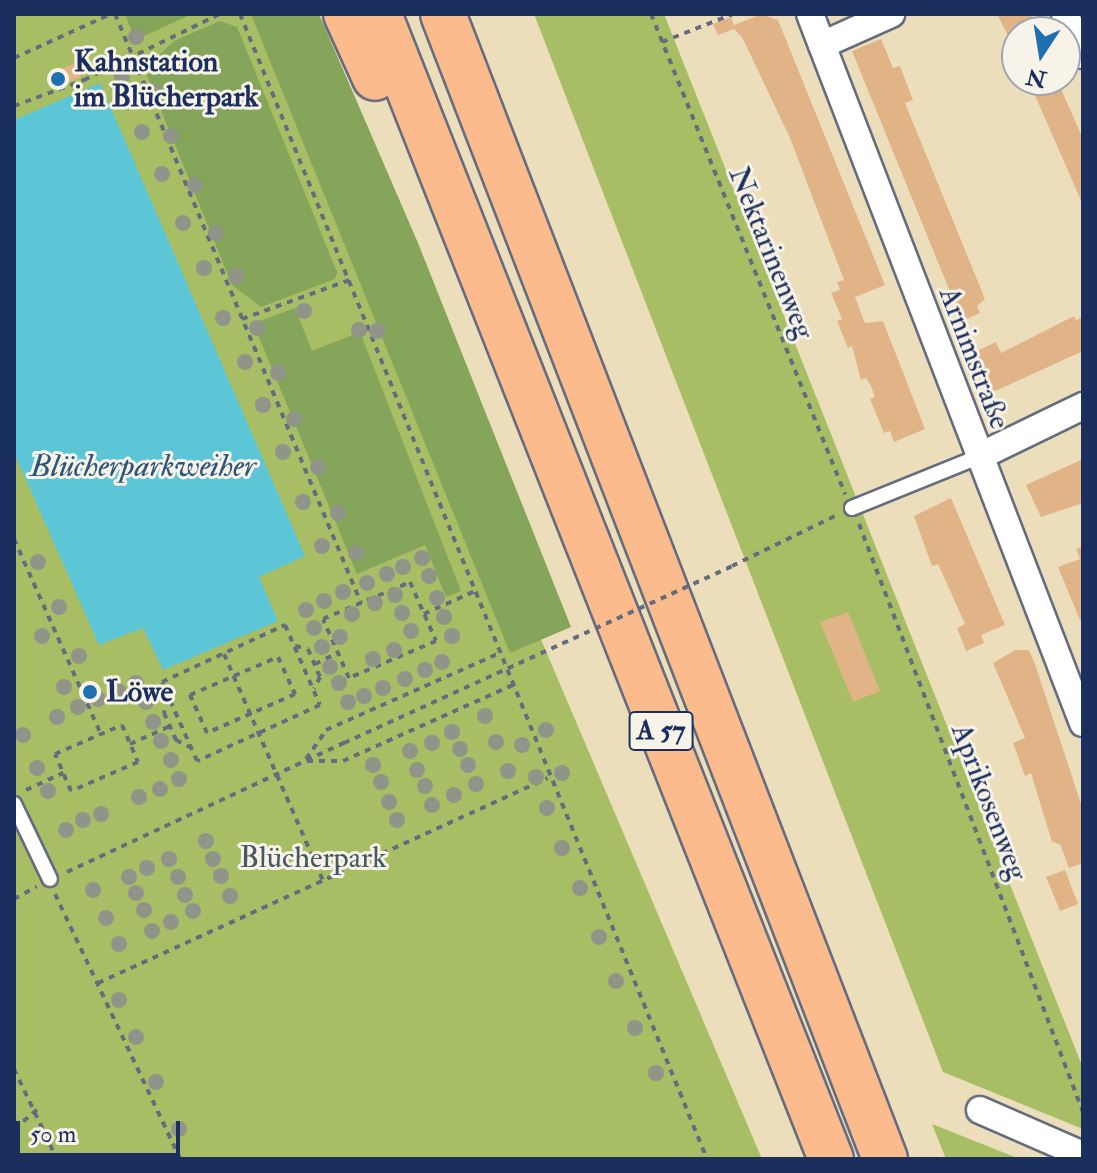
<!DOCTYPE html>
<meta charset="utf-8">
<style>
body{margin:0}
#map{position:relative;width:1097px;height:1173px;overflow:hidden;background:#eddebb;font-family:"IM FELL Double Pica",serif}
div>[style]{position:absolute}
[style*='--x']{left:calc(var(--x)*1px);top:calc(var(--y)*1px);width:calc(var(--w)*1px);rotate:calc(var(--a)*1deg)}
.green>*{inset:0;background:#a7be64}
.forest>*{inset:0;background:#85a55a}
.water>*{inset:0;background:#5cc6d6}
.building>*{inset:0;background:#e0b487}
.path>*{height:4px;margin-top:-2px;transform-origin:0;background:repeating-linear-gradient(90deg,#646c7f 0 6px,transparent 0 12px)}
.roads{filter:drop-shadow(2px 0 #646c7f) drop-shadow(-2px 0 #646c7f) drop-shadow(0 2px #646c7f) drop-shadow(0 -2px #646c7f)}
.service>*{height:14px;margin:-7px;padding:0 7px;transform-origin:7px;border-radius:7px;background:#fff}
.minor>*{height:26px;margin:-13px;padding:0 13px;transform-origin:13px;border-radius:13px;background:#fff}
.motorway>*{height:44px;margin:-22px;padding:0 22px;transform-origin:22px;border-radius:22px;background:#fbbb8c}
.path-bridge>*{height:4px;margin-top:-2px;transform-origin:0;background:repeating-linear-gradient(90deg,#646c7f 0 6px,transparent 0 12px)}
.trees>*{width:16px;height:16px;margin:-8px;border-radius:50%;background:#919589}
.dots>*{width:22px;height:22px;translate:-50% -50%;box-sizing:border-box;border:4px solid #f7f3e8;border-radius:50%}
span{translate:-50% -50%;white-space:nowrap;text-align:center;line-height:1.15;-webkit-text-stroke:6px #f7f3e8;paint-order:stroke}
.shield-label span{padding:2px 6px;background:#f7f3e8;border:2px solid;border-radius:6px;-webkit-text-stroke-width:0}
.shield-label{font-size:28px;color:#1b2f5e;font-weight:700}
.poi-label{font-size:30px;color:#1b2f5e;font-weight:700}
.left{translate:0 -50%;text-align:left}
.street-label{font-size:30px;color:#1b2f5e}
.park-label{font-size:30px;color:#455a60}
.water-label{font-size:32px;color:#2b557c;font-style:italic}
.frame{position:absolute;inset:0;border:16px solid #1b2f5e;pointer-events:none}
.north{position:absolute;left:1001px;top:16px;width:80px;height:80px;box-sizing:border-box;background:#f7f3e8;border:2px solid #9fa5b1;border-radius:50%;rotate:192deg;font-size:22px;font-weight:700;line-height:32px;text-align:center;color:#1b2f5e}
.north::after{content:'';display:block;margin:auto;width:28px;height:36px;background:#1f6fb2;clip-path:polygon(50% 0,100% 100%,50% 72%,0 100%)}
.scale{position:absolute;left:16px;top:1121px;width:164px;height:36px;box-sizing:border-box;border:4px solid #1b2f5e;border-top:0;padding-left:10px;font-size:24px;line-height:28px;white-space:nowrap;color:#1b2f5e;-webkit-text-stroke:6px #f7f3e8;paint-order:stroke}
</style>
<div id="map">
<div class="green">
<div style="clip-path:polygon(14px 14px,275px 14px,762px 1159px,14px 1159px)"></div>
<div style="clip-path:polygon(534px 14px,664px 14px,1083px 1068px,1083px 1129px,943px 1072px)"></div>
<div style="clip-path:polygon(932px 1124px,1020px 1159px,946px 1159px)"></div>
</div>
<div class="forest">
<div style="clip-path:polygon(125px 14px,192px 14px,142px 37px,133px 34px)"></div>
<div style="clip-path:polygon(251px 14px,319px 14px,418px 243px,571px 627px,510px 653px)"></div>
<div style="clip-path:polygon(220px 21px,237px 27px,337px 272px,335px 279px,261px 307px,232px 285px,147px 76px,156px 58px,174px 41px)"></div>
<div style="clip-path:polygon(295px 308px,312px 351px,360px 332px,461px 591px,446px 597px,425px 545px,357px 574px,256px 330px,260px 321px)"></div>
</div>
<div class="water">
<div style="clip-path:polygon(100px 83px,305px 556px,259px 577px,278px 621px,163px 670px,143px 628px,99px 645px,14px 453px,14px 120px)"></div>
</div>
<div class="building">
<div style="clip-path:polygon(762px 14px,778px 20px,885px 285px,855px 297px,865px 323px,883px 321px,925px 429px,894px 442px,890px 431px,884px 433px,870px 399px,875px 397px,871px 386px,866px 378px,861px 380px,852px 346px,848px 348px,837px 321px,842px 319px,831px 293px,840px 290px,837px 282px,844px 280px,790px 138px,742px 37px,734px 29px,718px 35px,713px 24px,731px 17px,734px 25px)"></div>
<div style="clip-path:polygon(997px 14px,1031px 14px,1037px 32px,1017px 32px,1017px 53px)"></div>
<div style="clip-path:polygon(881px 39px,893px 68px,900px 66px,903px 74px,913px 100px,905px 103px,985px 299px,977px 306px,980px 313px,962px 321px,852px 51px)"></div>
<div style="clip-path:polygon(75px 63px,81px 77px,57px 87px,51px 74px)"></div>
<div style="clip-path:polygon(1021px 80px,1057px 80px,1083px 139px,1083px 205px,1030px 84px,1024px 86px)"></div>
<div style="clip-path:polygon(1074px 316px,1076px 320px,1083px 317px,1083px 351px,991px 393px,983px 385px,977px 351px,996px 342px,1001px 353px)"></div>
<div style="clip-path:polygon(1083px 459px,1083px 503px,1041px 517px,1026px 485px)"></div>
<div style="clip-path:polygon(951px 498px,1005px 625px,981px 635px,984px 643px,966px 651px,957px 628px,965px 624px,938px 564px,932px 566px,914px 516px)"></div>
<div style="clip-path:polygon(1083px 546px,1083px 619px,1080px 620px,1058px 567px,1080px 559px,1076px 549px)"></div>
<div style="clip-path:polygon(848px 612px,880px 691px,853px 702px,820px 622px)"></div>
<div style="clip-path:polygon(1015px 650px,1029px 650px,1035px 664px,1083px 810px,1083px 863px,1069px 868px,1060px 844px,1052px 842px,1031px 773px,1025px 776px,1013px 743px,1025px 738px,993px 663px)"></div>
<div style="clip-path:polygon(1065px 870px,1078px 904px,1060px 911px,1046px 877px)"></div>
</div>
<div class="path">
<div style="--x:115;--y:14;--w:638;--a:67.33"></div>
<div style="--x:240;--y:14;--w:1237;--a:67.81"></div>
<div style="--x:651;--y:14;--w:518;--a:67.99"></div>
<div style="--x:662;--y:42;--w:76;--a:-21.5"></div>
<div style="--x:14;--y:58;--w:107;--a:-24.4"></div>
<div style="--x:14;--y:106;--w:75;--a:-20.4"></div>
<div style="--x:84;--y:80;--w:151;--a:-25.9"></div>
<div style="--x:242;--y:319;--w:114;--a:-20"></div>
<div style="--x:859;--y:524;--w:629;--a:69.15"></div>
<div style="--x:14;--y:539;--w:214;--a:66"></div>
<div style="--x:732;--y:566;--w:119;--a:-25.9"></div>
<div style="--x:410;--y:582;--w:64;--a:66.2"></div>
<div style="--x:436;--y:641;--w:95;--a:157"></div>
<div style="--x:349;--y:678;--w:64;--a:-113.8"></div>
<div style="--x:323;--y:619;--w:95;--a:-23"></div>
<div style="--x:424;--y:614;--w:54;--a:-24.2"></div>
<div style="--x:285;--y:625;--w:87;--a:66.4"></div>
<div style="--x:320;--y:705;--w:135;--a:155.5"></div>
<div style="--x:197;--y:761;--w:86;--a:-113.9"></div>
<div style="--x:162;--y:682;--w:136;--a:-24.9"></div>
<div style="--x:295;--y:646;--w:13;--a:13"></div>
<div style="--x:308;--y:649;--w:30;--a:67"></div>
<div style="--x:320;--y:677;--w:13;--a:117"></div>
<div style="--x:224;--y:654;--w:248;--a:66.4"></div>
<div style="--x:278;--y:657;--w:41;--a:65.3"></div>
<div style="--x:295;--y:694;--w:96;--a:156.1"></div>
<div style="--x:207;--y:733;--w:42;--a:-114.1"></div>
<div style="--x:190;--y:695;--w:96;--a:-23.4"></div>
<div style="--x:315;--y:664;--w:25;--a:-26"></div>
<div style="--x:168;--y:699;--w:15;--a:106"></div>
<div style="--x:164;--y:713;--w:30;--a:66"></div>
<div style="--x:176;--y:740;--w:16;--a:27"></div>
<div style="--x:122;--y:725;--w:40;--a:66.6"></div>
<div style="--x:138;--y:762;--w:73;--a:156.6"></div>
<div style="--x:71;--y:791;--w:40;--a:-113.4"></div>
<div style="--x:55;--y:754;--w:73;--a:-23.4"></div>
<div style="--x:130;--y:744;--w:44;--a:-24.2"></div>
<div style="--x:306;--y:759;--w:35;--a:-55"></div>
<div style="--x:326;--y:730;--w:190;--a:-23.9"></div>
<div style="--x:307;--y:761;--w:36;--a:0"></div>
<div style="--x:343;--y:761;--w:186;--a:-24.1"></div>
<div style="--x:26;--y:790;--w:41;--a:-24.7"></div>
<div style="--x:67;--y:872;--w:306;--a:-25"></div>
<div style="--x:55;--y:894;--w:293;--a:64.7"></div>
<div style="--x:14;--y:899;--w:26;--a:-29"></div>
<div style="--x:98;--y:983;--w:494;--a:-24.5"></div>
<div style="--x:14;--y:1069;--w:100;--a:64.5"></div>
<div style="--x:14;--y:1129;--w:30;--a:-40"></div>
</div>
<div class="roads">
<div class="service">
<div style="--x:852;--y:508;--w:136;--a:-22"></div>
<div style="--x:14;--y:804;--w:83;--a:64.4"></div>
</div>
<div class="minor">
<div style="--x:810;--y:14;--w:760;--a:68.94"></div>
<div style="--x:1065;--y:14;--w:45;--a:66.3"></div>
<div style="--x:822;--y:45;--w:76;--a:-24.2"></div>
<div style="--x:978;--y:457;--w:117;--a:-25.9"></div>
<div style="--x:980;--y:1110;--w:112;--a:23.6"></div>
</div>
<div class="motorway">
<div style="--x:346;--y:14;--w:70;--a:65.6"></div>
<div style="--x:379;--y:14;--w:1231;--a:68.46"></div>
<div style="--x:443;--y:14;--w:1227;--a:68.89"></div>
</div>
</div>
<div class="path-bridge">
<div style="--x:344;--y:743;--w:426;--a:-24.5"></div>
</div>
<div class="trees">
<div style="left:136px;top:37px"></div>
<div style="left:122px;top:77px"></div>
<div style="left:154px;top:92px"></div>
<div style="left:142px;top:132px"></div>
<div style="left:171px;top:136px"></div>
<div style="left:162px;top:174px"></div>
<div style="left:195px;top:185px"></div>
<div style="left:183px;top:223px"></div>
<div style="left:216px;top:233px"></div>
<div style="left:204px;top:268px"></div>
<div style="left:236px;top:276px"></div>
<div style="left:304px;top:311px"></div>
<div style="left:223px;top:318px"></div>
<div style="left:257px;top:328px"></div>
<div style="left:359px;top:330px"></div>
<div style="left:377px;top:331px"></div>
<div style="left:245px;top:362px"></div>
<div style="left:278px;top:373px"></div>
<div style="left:263px;top:405px"></div>
<div style="left:294px;top:419px"></div>
<div style="left:283px;top:452px"></div>
<div style="left:318px;top:467px"></div>
<div style="left:303px;top:502px"></div>
<div style="left:338px;top:513px"></div>
<div style="left:322px;top:546px"></div>
<div style="left:356px;top:553px"></div>
<div style="left:422px;top:558px"></div>
<div style="left:38px;top:562px"></div>
<div style="left:403px;top:567px"></div>
<div style="left:387px;top:574px"></div>
<div style="left:429px;top:576px"></div>
<div style="left:367px;top:583px"></div>
<div style="left:343px;top:592px"></div>
<div style="left:395px;top:595px"></div>
<div style="left:437px;top:598px"></div>
<div style="left:324px;top:601px"></div>
<div style="left:375px;top:603px"></div>
<div style="left:59px;top:607px"></div>
<div style="left:306px;top:610px"></div>
<div style="left:402px;top:613px"></div>
<div style="left:352px;top:614px"></div>
<div style="left:444px;top:617px"></div>
<div style="left:314px;top:628px"></div>
<div style="left:411px;top:631px"></div>
<div style="left:42px;top:636px"></div>
<div style="left:452px;top:636px"></div>
<div style="left:340px;top:637px"></div>
<div style="left:322px;top:647px"></div>
<div style="left:394px;top:650px"></div>
<div style="left:79px;top:656px"></div>
<div style="left:373px;top:659px"></div>
<div style="left:442px;top:662px"></div>
<div style="left:330px;top:667px"></div>
<div style="left:425px;top:670px"></div>
<div style="left:405px;top:679px"></div>
<div style="left:136px;top:683px"></div>
<div style="left:339px;top:683px"></div>
<div style="left:64px;top:687px"></div>
<div style="left:383px;top:688px"></div>
<div style="left:118px;top:691px"></div>
<div style="left:364px;top:696px"></div>
<div style="left:98px;top:699px"></div>
<div style="left:146px;top:702px"></div>
<div style="left:348px;top:702px"></div>
<div style="left:78px;top:707px"></div>
<div style="left:485px;top:716px"></div>
<div style="left:57px;top:717px"></div>
<div style="left:153px;top:722px"></div>
<div style="left:546px;top:730px"></div>
<div style="left:452px;top:732px"></div>
<div style="left:23px;top:735px"></div>
<div style="left:161px;top:741px"></div>
<div style="left:496px;top:742px"></div>
<div style="left:432px;top:743px"></div>
<div style="left:522px;top:745px"></div>
<div style="left:460px;top:749px"></div>
<div style="left:410px;top:751px"></div>
<div style="left:171px;top:760px"></div>
<div style="left:373px;top:765px"></div>
<div style="left:468px;top:765px"></div>
<div style="left:37px;top:768px"></div>
<div style="left:417px;top:770px"></div>
<div style="left:508px;top:771px"></div>
<div style="left:562px;top:773px"></div>
<div style="left:536px;top:777px"></div>
<div style="left:179px;top:779px"></div>
<div style="left:381px;top:782px"></div>
<div style="left:476px;top:784px"></div>
<div style="left:425px;top:786px"></div>
<div style="left:160px;top:789px"></div>
<div style="left:48px;top:791px"></div>
<div style="left:454px;top:795px"></div>
<div style="left:139px;top:797px"></div>
<div style="left:389px;top:802px"></div>
<div style="left:432px;top:805px"></div>
<div style="left:547px;top:808px"></div>
<div style="left:101px;top:814px"></div>
<div style="left:83px;top:820px"></div>
<div style="left:397px;top:820px"></div>
<div style="left:66px;top:830px"></div>
<div style="left:206px;top:841px"></div>
<div style="left:562px;top:848px"></div>
<div style="left:169px;top:859px"></div>
<div style="left:213px;top:859px"></div>
<div style="left:147px;top:868px"></div>
<div style="left:221px;top:876px"></div>
<div style="left:129px;top:877px"></div>
<div style="left:178px;top:877px"></div>
<div style="left:580px;top:888px"></div>
<div style="left:93px;top:890px"></div>
<div style="left:136px;top:893px"></div>
<div style="left:185px;top:895px"></div>
<div style="left:230px;top:896px"></div>
<div style="left:144px;top:910px"></div>
<div style="left:193px;top:911px"></div>
<div style="left:106px;top:918px"></div>
<div style="left:171px;top:922px"></div>
<div style="left:152px;top:931px"></div>
<div style="left:599px;top:937px"></div>
<div style="left:119px;top:944px"></div>
<div style="left:616px;top:981px"></div>
<div style="left:119px;top:1000px"></div>
<div style="left:635px;top:1028px"></div>
<div style="left:136px;top:1037px"></div>
<div style="left:656px;top:1073px"></div>
<div style="left:156px;top:1082px"></div>
<div style="left:179px;top:1129px"></div>
</div>
<div class="dots">
<div style="left:58px;top:79px;background:#1f6fb2"></div>
<div style="left:90px;top:692px;background:#1f6fb2"></div>
</div>
<div class="shield-label">
<span style="left:661px;top:731px">A 57</span>
</div>
<div class="poi-label">
<span class="left" style="left:74px;top:79px">Kahnstation<br>im Blücherpark</span>
<span class="left" style="left:106px;top:692px">Löwe</span>
</div>
<div class="street-label">
<span style="left:771px;top:253px;rotate:68deg">Nektarinenweg</span>
<span style="left:974px;top:358px;rotate:69deg">Arnimstraße</span>
<span style="left:989px;top:802px;rotate:69deg">Aprikosenweg</span>
</div>
<div class="park-label">
<span style="left:313px;top:858px">Blücherpark</span>
</div>
<div class="water-label">
<span style="left:143px;top:466px">Blücherparkweiher</span>
</div>
<div class="frame"></div>
<div class="north">N</div>
<div class="scale">50 m</div>
</div>
